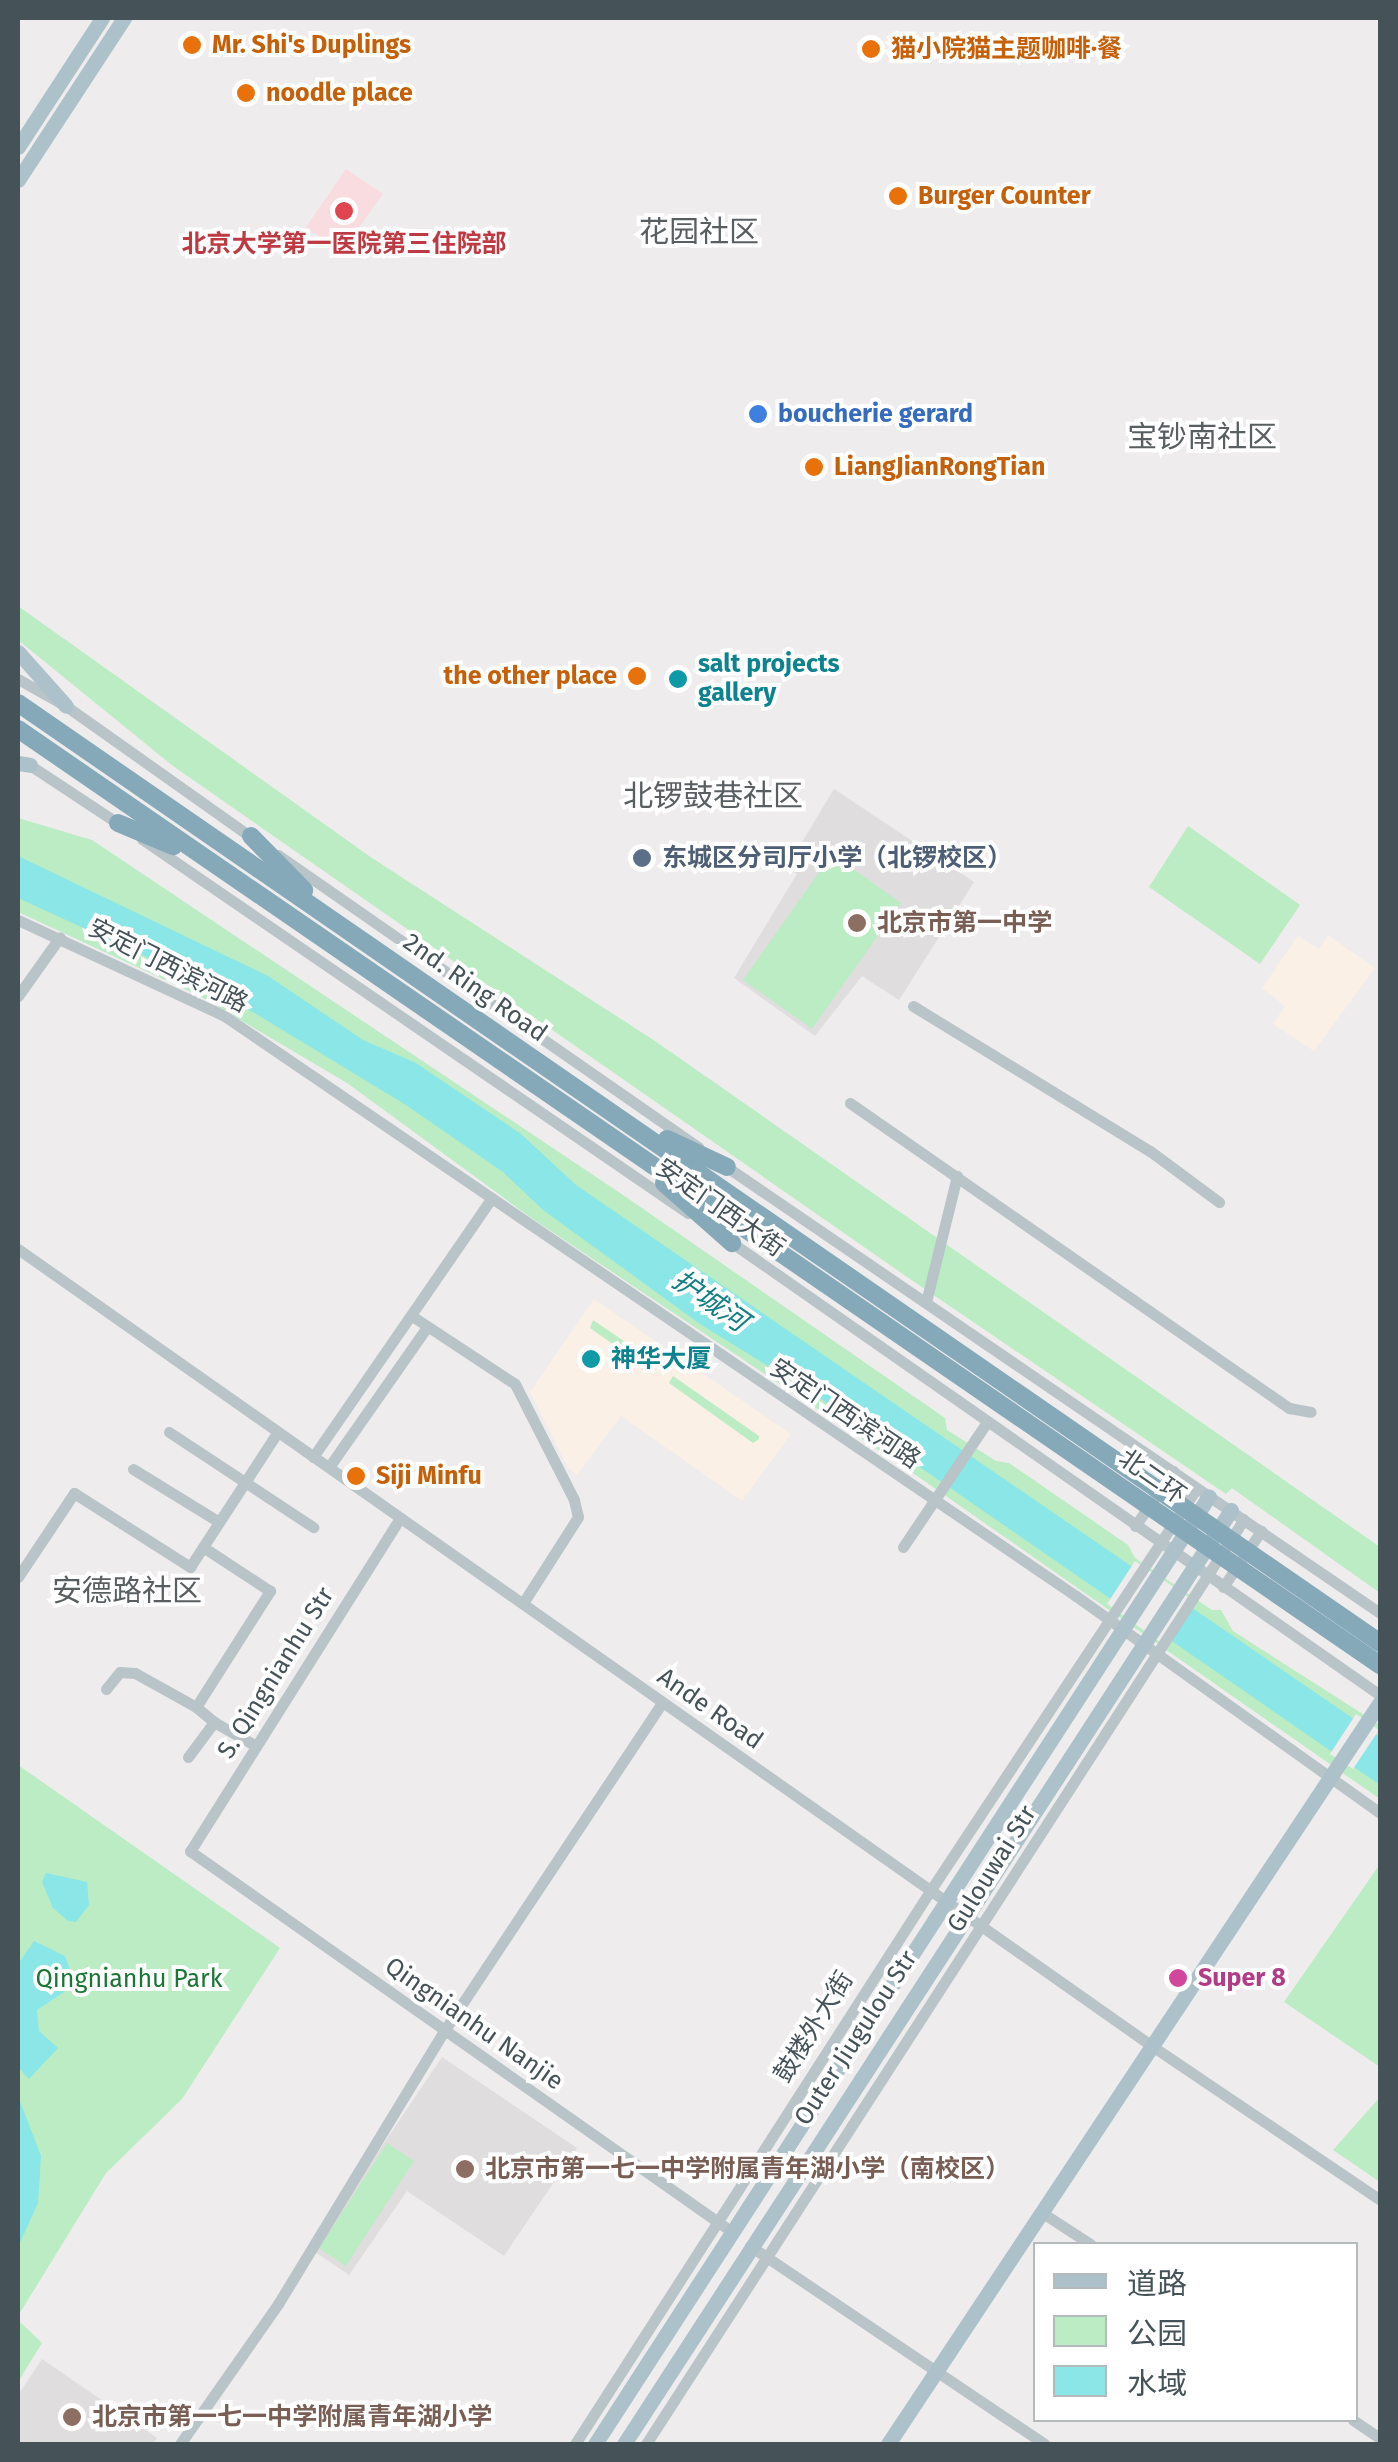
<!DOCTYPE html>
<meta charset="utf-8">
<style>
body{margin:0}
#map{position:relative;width:1398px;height:2462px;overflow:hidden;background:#efeced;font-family:"Fira Sans","Noto Sans SC",sans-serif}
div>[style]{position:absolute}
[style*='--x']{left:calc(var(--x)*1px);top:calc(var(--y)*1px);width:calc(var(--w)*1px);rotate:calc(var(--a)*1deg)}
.commercial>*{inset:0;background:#faf0e5}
.education>*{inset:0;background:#e0ddde}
.medical>*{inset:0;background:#f9dcdf}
.green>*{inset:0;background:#bbecc4}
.water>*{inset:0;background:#8ae6e7}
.pier>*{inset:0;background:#efeced}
.minor>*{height:11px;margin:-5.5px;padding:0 5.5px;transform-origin:5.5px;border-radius:5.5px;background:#b8c4c8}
.major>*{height:15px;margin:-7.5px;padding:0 7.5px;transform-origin:7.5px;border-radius:7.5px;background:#adc1ca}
.highway>*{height:18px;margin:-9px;padding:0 9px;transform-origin:9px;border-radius:9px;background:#85a9b9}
.dots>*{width:28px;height:28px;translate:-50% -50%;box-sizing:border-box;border:5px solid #fff;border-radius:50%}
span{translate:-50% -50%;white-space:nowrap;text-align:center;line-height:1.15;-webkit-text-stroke:8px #fff;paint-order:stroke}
.food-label{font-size:25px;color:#c56008;font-weight:700}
.left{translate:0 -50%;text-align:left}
.right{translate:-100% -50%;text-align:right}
.health-label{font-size:25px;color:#be3a42;font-weight:700}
.shop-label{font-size:25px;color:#366cbe;font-weight:700}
.culture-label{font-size:25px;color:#0d838f;font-weight:700}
.service-label{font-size:25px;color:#4e5e75;font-weight:700}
.education-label{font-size:25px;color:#785e54;font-weight:700}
.street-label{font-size:25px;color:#455358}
.hotel-label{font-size:25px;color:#b23c85;font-weight:700}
.park-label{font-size:25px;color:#1a7636}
.water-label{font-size:28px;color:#128083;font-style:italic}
.quarter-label{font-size:30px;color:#595e61}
.frame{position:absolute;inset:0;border:20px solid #455358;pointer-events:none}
.legend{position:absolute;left:1033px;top:2242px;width:325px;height:180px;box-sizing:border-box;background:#fff;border:2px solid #b5babc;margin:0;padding:12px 18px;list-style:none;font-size:30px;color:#455358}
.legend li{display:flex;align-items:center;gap:20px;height:50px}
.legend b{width:50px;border:2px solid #b5babc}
</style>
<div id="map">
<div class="commercial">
<div style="clip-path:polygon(1328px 935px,1375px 968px,1314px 1051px,1273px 1024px,1285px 1006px,1262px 988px,1298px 936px,1319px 949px)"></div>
<div style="clip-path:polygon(594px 1299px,791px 1434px,742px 1501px,621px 1416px,577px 1475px,569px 1469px,530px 1392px)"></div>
</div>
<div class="education">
<div style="clip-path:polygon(834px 789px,974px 882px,899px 1000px,862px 976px,815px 1036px,734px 978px,797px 874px,787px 867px)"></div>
<div style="clip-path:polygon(442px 2057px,577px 2148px,504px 2256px,407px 2191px,349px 2275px,312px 2250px)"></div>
<div style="clip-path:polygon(42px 2359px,157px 2438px,153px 2444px,18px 2444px,18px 2395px)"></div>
</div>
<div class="medical">
<div style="clip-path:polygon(346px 169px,383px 194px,341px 253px,306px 227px)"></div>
</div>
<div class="green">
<div style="clip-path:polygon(18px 606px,372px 858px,655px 1041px,1380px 1547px,1380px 1593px,1232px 1488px,1226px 1494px,910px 1279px,173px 766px,18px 640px)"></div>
<div style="clip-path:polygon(18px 818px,92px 840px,626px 1197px,945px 1418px,947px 1430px,996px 1461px,1009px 1463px,1128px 1545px,1135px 1558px,1212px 1610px,1221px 1610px,1233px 1631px,1380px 1725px,1380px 1799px,910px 1471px,530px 1217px,347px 1083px,200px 996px,18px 912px)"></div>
<div style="clip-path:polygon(1188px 826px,1300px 905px,1260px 964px,1149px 887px)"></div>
<div style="clip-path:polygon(832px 854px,901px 903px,812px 1029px,743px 980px)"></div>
<div style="clip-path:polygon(593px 1320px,640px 1352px,645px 1362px,640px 1363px,590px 1328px)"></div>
<div style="clip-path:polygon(673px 1376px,759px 1436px,759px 1439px,753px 1443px,669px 1383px)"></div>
<div style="clip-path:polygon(18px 1765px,280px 1948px,182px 2099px,106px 2173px,18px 2316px)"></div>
<div style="clip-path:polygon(1380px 1864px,1380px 2067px,1284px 2002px)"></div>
<div style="clip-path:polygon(1380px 2097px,1380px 2182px,1333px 2150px)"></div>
<div style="clip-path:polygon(387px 2143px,414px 2161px,346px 2266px,319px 2248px)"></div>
<div style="clip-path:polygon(18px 2320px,42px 2343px,18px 2382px)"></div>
</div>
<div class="water">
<div style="clip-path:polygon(18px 856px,268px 976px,363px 1040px,416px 1063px,521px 1134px,576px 1185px,1380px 1737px,1380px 1785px,820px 1398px,700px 1324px,543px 1210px,503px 1172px,406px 1105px,210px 986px,18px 898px)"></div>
<div style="clip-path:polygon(46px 1873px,87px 1882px,89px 1905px,76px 1922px,68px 1921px,53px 1908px,42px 1882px)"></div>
<div style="clip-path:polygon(34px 1941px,65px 1956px,72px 1975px,64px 1992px,37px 2010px,39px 2031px,58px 2048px,29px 2079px,18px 2067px,18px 1964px)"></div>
<div style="clip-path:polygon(18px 2096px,41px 2156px,38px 2203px,18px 2247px)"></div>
</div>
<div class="pier">
<div style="clip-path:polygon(1135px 1561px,1196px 1602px,1167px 1647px,1107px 1604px)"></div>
<div style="clip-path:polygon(1356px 1714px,1379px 1730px,1353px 1769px,1330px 1754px)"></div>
</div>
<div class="minor">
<div style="--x:18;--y:679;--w:55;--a:29.4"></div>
<div style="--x:66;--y:706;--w:230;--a:35.3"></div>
<div style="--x:25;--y:762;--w:116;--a:33.4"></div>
<div style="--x:142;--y:839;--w:662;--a:34.41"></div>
<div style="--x:278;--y:855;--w:512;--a:34.81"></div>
<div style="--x:18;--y:920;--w:226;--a:24.9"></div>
<div style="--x:223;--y:1015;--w:1032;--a:34.26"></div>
<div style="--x:1076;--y:1596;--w:374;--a:35.5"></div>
<div style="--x:18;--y:996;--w:72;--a:-54.6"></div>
<div style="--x:913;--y:1006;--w:278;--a:31.5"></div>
<div style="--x:1150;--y:1151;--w:86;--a:36.5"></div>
<div style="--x:850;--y:1103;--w:535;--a:34.79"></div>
<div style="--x:1289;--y:1408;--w:22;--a:10"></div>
<div style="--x:721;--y:1163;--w:798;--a:34.33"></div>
<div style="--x:728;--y:1240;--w:795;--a:34.91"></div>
<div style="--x:18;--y:1249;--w:1386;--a:35.1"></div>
<div style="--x:1152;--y:2046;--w:275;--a:34"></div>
<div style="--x:926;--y:1302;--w:130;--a:-76.2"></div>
<div style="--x:412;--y:1316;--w:123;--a:33.4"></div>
<div style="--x:515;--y:1384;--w:130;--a:63"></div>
<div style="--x:574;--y:1500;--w:17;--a:77"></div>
<div style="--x:578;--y:1517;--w:102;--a:122.6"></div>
<div style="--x:169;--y:1432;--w:173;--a:33.4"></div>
<div style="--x:313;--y:1457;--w:313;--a:-55.4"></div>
<div style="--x:329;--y:1467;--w:171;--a:-55"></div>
<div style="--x:133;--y:1469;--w:101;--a:31.6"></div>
<div style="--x:400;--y:1518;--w:394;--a:122.2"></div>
<div style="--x:190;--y:1851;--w:654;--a:35.1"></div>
<div style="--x:1135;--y:1526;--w:67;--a:-55.4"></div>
<div style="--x:903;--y:1547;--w:151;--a:-56.1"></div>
<div style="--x:18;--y:1577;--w:101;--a:-56.3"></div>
<div style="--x:74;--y:1493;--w:138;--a:32.5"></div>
<div style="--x:190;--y:1567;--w:160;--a:-57"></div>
<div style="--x:1223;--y:1587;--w:68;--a:-55.8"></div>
<div style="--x:106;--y:1689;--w:22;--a:-51"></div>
<div style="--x:120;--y:1672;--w:15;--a:4"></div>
<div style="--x:135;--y:1673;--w:70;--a:29.1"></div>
<div style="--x:196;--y:1707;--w:138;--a:-57.5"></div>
<div style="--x:270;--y:1591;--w:80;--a:-146.7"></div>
<div style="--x:214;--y:1722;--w:48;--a:29.7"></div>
<div style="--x:188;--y:1757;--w:44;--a:-53.4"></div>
<div style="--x:214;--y:1722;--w:23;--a:-140"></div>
<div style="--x:1041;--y:2212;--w:59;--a:33.1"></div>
<div style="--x:750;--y:2246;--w:355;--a:33.9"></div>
<div style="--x:1353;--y:2420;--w:32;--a:34"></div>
<div style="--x:180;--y:2444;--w:171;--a:-55"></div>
<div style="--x:278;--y:2304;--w:320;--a:-58.7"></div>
<div style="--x:444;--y:2031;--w:394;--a:-56.4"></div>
<div style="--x:575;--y:2444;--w:657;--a:-57.3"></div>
<div style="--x:930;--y:1891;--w:483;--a:-56.5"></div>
<div style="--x:646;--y:2444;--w:1101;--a:-57.12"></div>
</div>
<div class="major">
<div style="--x:18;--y:147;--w:154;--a:-56.9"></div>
<div style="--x:18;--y:180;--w:194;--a:-56.8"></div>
<div style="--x:18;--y:652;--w:72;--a:48.4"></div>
<div style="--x:18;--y:763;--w:12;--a:9"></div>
<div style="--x:595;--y:2444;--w:1129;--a:-57.07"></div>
<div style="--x:624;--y:2444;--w:1114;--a:-56.98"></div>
<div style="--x:888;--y:2444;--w:890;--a:-56.45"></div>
</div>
<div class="highway">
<div style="--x:18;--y:703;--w:1655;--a:34.61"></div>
<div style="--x:18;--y:729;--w:1653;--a:34.5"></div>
<div style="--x:118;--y:823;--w:60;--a:22.7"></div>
<div style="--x:251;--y:836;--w:76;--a:45.5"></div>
<div style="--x:667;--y:1139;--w:66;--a:25"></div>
<div style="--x:664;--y:1183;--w:91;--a:41.4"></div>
</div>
<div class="dots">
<div style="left:192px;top:45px;background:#e8710a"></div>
<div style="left:871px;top:49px;background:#e8710a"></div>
<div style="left:246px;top:93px;background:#e8710a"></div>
<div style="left:898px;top:196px;background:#e8710a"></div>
<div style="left:344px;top:211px;background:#e0444e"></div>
<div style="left:758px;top:414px;background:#3f7fe0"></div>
<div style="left:814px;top:467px;background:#e8710a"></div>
<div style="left:637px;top:676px;background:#e8710a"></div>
<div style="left:678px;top:679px;background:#0f9aa8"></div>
<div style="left:642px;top:858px;background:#5c6f8a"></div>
<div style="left:857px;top:923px;background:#8d6e63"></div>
<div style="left:591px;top:1359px;background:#0f9aa8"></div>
<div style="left:356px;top:1476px;background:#e8710a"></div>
<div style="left:1178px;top:1978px;background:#d1479c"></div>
<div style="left:465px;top:2169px;background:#8d6e63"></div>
<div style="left:72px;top:2417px;background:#8d6e63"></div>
</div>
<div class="food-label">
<span class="left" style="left:212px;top:45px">Mr. Shi's Duplings</span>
<span class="left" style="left:891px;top:49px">猫小院猫主题咖啡·餐</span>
<span class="left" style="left:266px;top:93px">noodle place</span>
<span class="left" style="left:918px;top:196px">Burger Counter</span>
<span class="left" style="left:834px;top:467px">LiangJianRongTian</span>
<span class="right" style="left:617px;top:676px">the other place</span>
<span class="left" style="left:376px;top:1476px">Siji Minfu</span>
</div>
<div class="health-label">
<span style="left:344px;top:244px">北京大学第一医院第三住院部</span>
</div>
<div class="shop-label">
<span class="left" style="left:778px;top:414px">boucherie gerard</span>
</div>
<div class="culture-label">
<span class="left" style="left:698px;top:679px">salt projects<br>gallery</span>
<span class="left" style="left:611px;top:1359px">神华大厦</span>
</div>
<div class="service-label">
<span class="left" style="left:662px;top:858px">东城区分司厅小学（北锣校区）</span>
</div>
<div class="education-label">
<span class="left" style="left:877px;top:923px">北京市第一中学</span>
<span class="left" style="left:485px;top:2169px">北京市第一七一中学附属青年湖小学（南校区）</span>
<span class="left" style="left:92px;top:2417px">北京市第一七一中学附属青年湖小学</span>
</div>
<div class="street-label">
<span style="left:168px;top:966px;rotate:27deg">安定门西滨河路</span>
<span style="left:475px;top:988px;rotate:35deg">2nd. Ring Road</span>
<span style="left:720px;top:1208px;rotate:35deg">安定门西大街</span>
<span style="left:845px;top:1414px;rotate:34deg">安定门西滨河路</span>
<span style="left:1152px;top:1477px;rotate:35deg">北二环</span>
<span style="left:276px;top:1673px;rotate:-58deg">S. Qingnianhu Str</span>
<span style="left:710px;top:1709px;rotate:35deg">Ande Road</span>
<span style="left:992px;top:1869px;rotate:-58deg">Gulouwai Str</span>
<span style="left:474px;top:2024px;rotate:35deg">Qingnianhu Nanjie</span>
<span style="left:814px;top:2027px;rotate:-58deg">鼓楼外大街</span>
<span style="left:856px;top:2038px;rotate:-57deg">Outer Jiugulou Str</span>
</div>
<div class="hotel-label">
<span class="left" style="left:1198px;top:1978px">Super 8</span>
</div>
<div class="park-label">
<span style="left:129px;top:1979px">Qingnianhu Park</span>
</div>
<div class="water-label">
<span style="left:710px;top:1301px;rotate:35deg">护城河</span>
</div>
<div class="quarter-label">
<span style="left:699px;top:232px">花园社区</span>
<span style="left:1202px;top:437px">宝钞南社区</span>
<span style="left:713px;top:796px">北锣鼓巷社区</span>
<span style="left:127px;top:1591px">安德路社区</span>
</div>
<div class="frame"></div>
<ul class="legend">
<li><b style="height:12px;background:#adc1ca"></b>道路</li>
<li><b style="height:28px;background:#bbecc4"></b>公园</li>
<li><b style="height:28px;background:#8ae6e7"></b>水域</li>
</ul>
</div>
